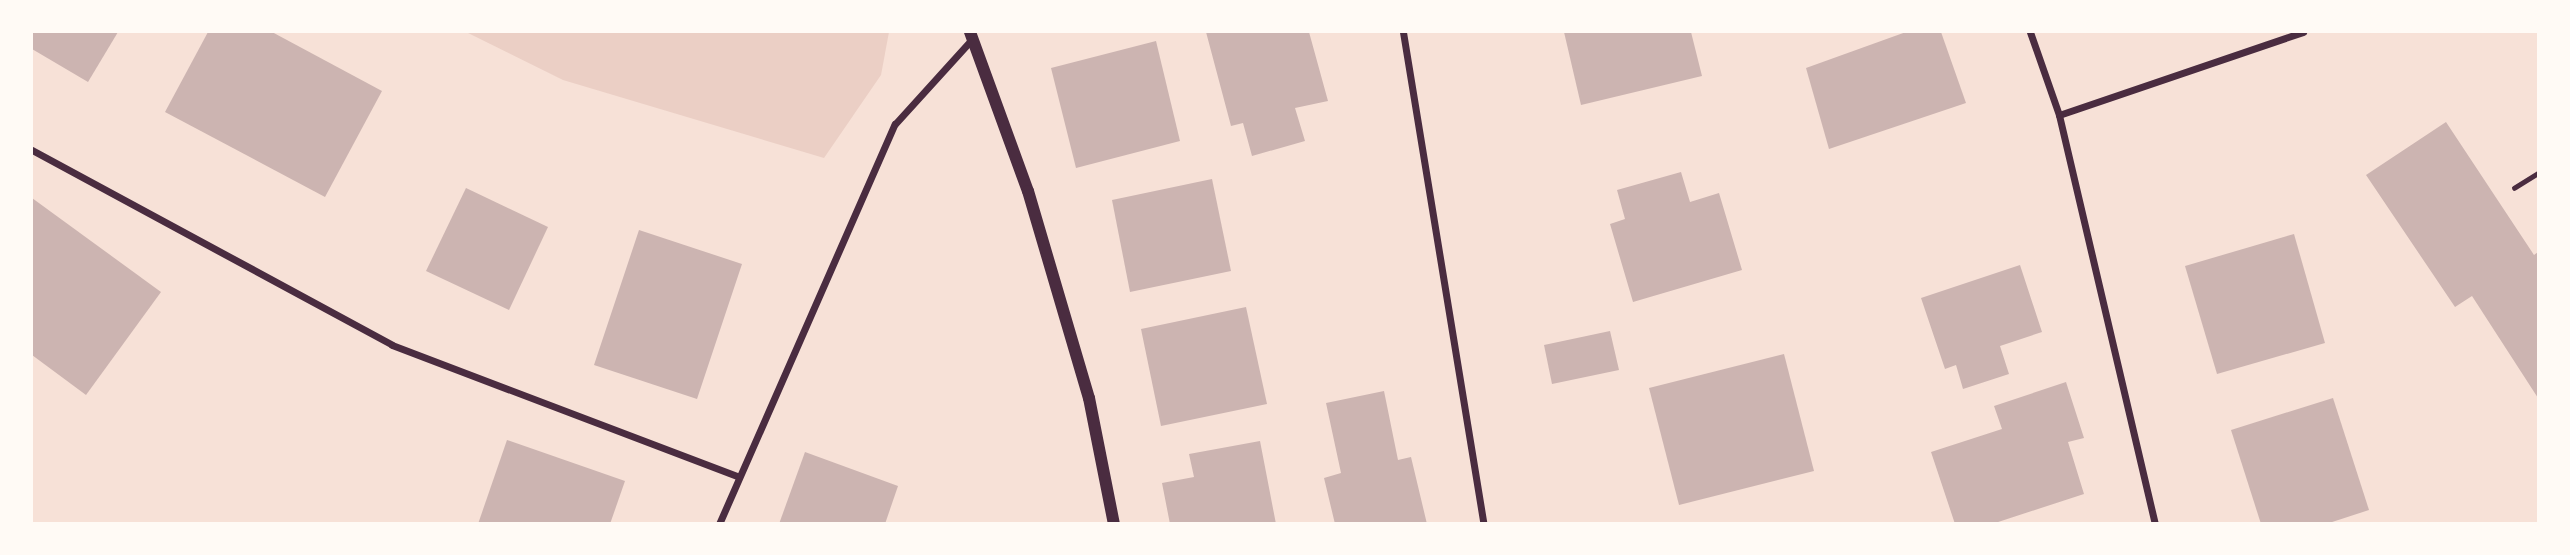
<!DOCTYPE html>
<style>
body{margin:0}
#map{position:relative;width:2570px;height:555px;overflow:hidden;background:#f7e1d7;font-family:Helvetica,sans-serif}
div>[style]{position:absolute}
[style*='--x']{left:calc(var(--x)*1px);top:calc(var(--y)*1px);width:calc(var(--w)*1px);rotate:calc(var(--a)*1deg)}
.green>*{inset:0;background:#ebcfc5}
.building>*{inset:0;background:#ccb4b1}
.path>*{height:4.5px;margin:-2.25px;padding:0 2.25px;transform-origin:2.25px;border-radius:2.25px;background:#4a2c40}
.minor>*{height:7px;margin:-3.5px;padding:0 3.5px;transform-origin:3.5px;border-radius:3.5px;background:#4a2c40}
.tertiary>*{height:12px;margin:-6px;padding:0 6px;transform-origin:6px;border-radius:6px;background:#4a2c40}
span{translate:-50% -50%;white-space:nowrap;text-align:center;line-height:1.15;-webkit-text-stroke:7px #fffaf5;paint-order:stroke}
.frame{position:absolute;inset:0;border:33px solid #fffaf5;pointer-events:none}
</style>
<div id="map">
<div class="green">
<div style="clip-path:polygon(466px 32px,889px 32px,881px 75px,824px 158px,563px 80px)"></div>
</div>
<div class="building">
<div style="clip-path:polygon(32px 32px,118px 32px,88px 82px,32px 49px)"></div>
<div style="clip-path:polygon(208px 32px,272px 32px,382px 91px,325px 197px,165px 112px)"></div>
<div style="clip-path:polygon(1206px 32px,1309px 32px,1328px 101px,1295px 108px,1305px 141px,1252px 156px,1243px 123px,1231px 126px)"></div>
<div style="clip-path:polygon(1564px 32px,1691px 32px,1702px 76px,1581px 105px)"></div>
<div style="clip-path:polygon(1906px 32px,1941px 32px,1966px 103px,1829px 149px,1806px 68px)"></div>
<div style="clip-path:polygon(1156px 41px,1180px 141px,1076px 168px,1051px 68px)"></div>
<div style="clip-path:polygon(2446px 122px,2534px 255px,2538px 252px,2538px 398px,2472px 296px,2455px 307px,2366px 175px)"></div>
<div style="clip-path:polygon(1681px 172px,1690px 202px,1719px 193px,1742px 270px,1633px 302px,1610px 224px,1625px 219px,1617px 190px)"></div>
<div style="clip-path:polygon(1212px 179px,1231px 271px,1130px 292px,1112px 200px)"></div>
<div style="clip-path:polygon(466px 188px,548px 227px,509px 310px,426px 271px)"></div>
<div style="clip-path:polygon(32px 198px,161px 292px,86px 395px,32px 355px)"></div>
<div style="clip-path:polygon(639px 230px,742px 264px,697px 399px,594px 365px)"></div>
<div style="clip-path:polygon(2294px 234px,2325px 343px,2217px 374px,2185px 266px)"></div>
<div style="clip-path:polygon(2020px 265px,2042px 332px,2000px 346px,2009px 374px,1963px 389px,1956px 365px,1945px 369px,1921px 298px)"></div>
<div style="clip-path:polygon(1246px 307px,1267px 404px,1161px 426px,1141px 329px)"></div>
<div style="clip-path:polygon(1610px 331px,1619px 370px,1552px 384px,1544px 345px)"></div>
<div style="clip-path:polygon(1784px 354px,1814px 471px,1679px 505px,1649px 388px)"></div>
<div style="clip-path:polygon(2066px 382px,2084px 438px,2068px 442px,2084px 494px,1992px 524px,1955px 524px,1931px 452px,2002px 429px,1994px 406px)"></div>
<div style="clip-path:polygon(1384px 391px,1398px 460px,1411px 457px,1427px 524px,1335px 524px,1324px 478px,1341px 473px,1326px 403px)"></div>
<div style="clip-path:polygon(2333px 398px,2369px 510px,2326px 524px,2261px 524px,2231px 430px)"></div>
<div style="clip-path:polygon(507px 440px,625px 481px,610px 524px,478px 524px)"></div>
<div style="clip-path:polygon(1260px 441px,1276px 524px,1170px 524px,1162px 483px,1194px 477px,1189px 454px)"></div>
<div style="clip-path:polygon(805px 452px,898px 486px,885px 524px,779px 524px)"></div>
</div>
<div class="path">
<div style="--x:2514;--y:188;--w:28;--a:-32"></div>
</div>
<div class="minor">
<div style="--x:1403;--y:32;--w:499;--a:80.7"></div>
<div style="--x:2030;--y:32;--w:88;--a:70.7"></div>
<div style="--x:2059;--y:115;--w:420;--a:76.8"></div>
<div style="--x:2059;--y:115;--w:258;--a:-18.8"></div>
<div style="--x:32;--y:150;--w:409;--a:28.4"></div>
<div style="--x:392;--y:345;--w:369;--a:20.8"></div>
<div style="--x:719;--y:524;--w:437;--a:-66.3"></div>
<div style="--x:895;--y:124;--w:115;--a:-47.8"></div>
</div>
<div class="tertiary">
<div style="--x:970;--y:32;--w:169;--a:70"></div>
<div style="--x:1028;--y:191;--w:216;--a:73.6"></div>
<div style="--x:1089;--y:398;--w:128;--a:78.8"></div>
</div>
<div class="frame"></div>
</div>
